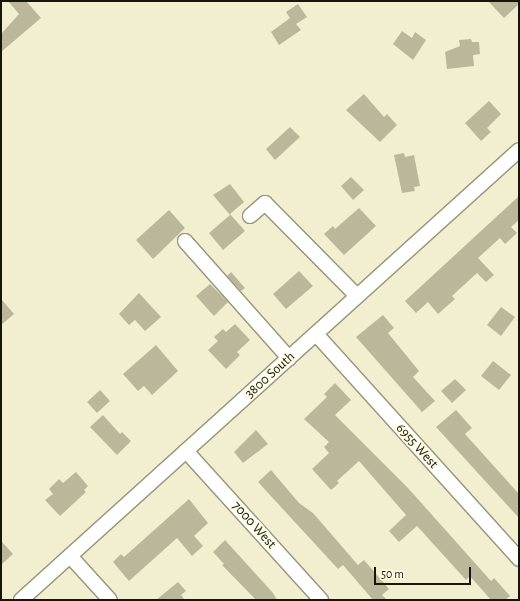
<!DOCTYPE html>
<style>
body{margin:0}
#map{position:relative;width:520px;height:601px;overflow:hidden;background:#f2efd1;font-family:"Alegreya Sans",sans-serif}
div>[style]{position:absolute}
[style*='--x']{left:calc(var(--x)*1px);top:calc(var(--y)*1px);width:calc(var(--w)*1px);rotate:calc(var(--a)*1deg)}
.building>*{inset:0;background:#bbb79b}
.roads{filter:drop-shadow(1px 0 #989479) drop-shadow(-1px 0 #989479) drop-shadow(0 1px #989479) drop-shadow(0 -1px #989479)}
.minor>*{height:14px;margin:-7px;padding:0 7px;transform-origin:7px;border-radius:7px;background:#fff}
span{translate:-50% -50%;white-space:nowrap;text-align:center;line-height:1.15;-webkit-text-stroke:3.5px #fffce4;paint-order:stroke}
.street-label{font-size:14px;color:#17160b}
.frame{position:absolute;inset:0;border:2px solid #17160b;pointer-events:none}
.scale{position:absolute;left:374px;top:567px;width:97px;height:18px;box-sizing:border-box;border:2px solid #17160b;border-top:0;padding-left:5px;font-size:12px;line-height:14px;white-space:nowrap;color:#17160b;-webkit-text-stroke:3px #fffce4;paint-order:stroke}
</style>
<div id="map">
<div class="building">
<div style="clip-path:polygon(8px 1px,26px 1px,41px 18px,1px 52px,1px 34px,19px 14px)"></div>
<div style="clip-path:polygon(488px 1px,519px 1px,519px 4px,504px 18px)"></div>
<div style="clip-path:polygon(298px 4px,307px 17px,296px 24px,301px 30px,279px 45px,271px 32px,290px 18px,286px 12px)"></div>
<div style="clip-path:polygon(402px 31px,412px 38px,415px 32px,426px 40px,413px 60px,393px 44px)"></div>
<div style="clip-path:polygon(471px 39px,472px 42px,479px 42px,480px 54px,473px 55px,474px 66px,447px 69px,445px 52px,460px 46px,459px 40px)"></div>
<div style="clip-path:polygon(364px 94px,384px 117px,387px 114px,397px 125px,380px 142px,346px 110px)"></div>
<div style="clip-path:polygon(489px 101px,501px 114px,487px 128px,491px 132px,481px 141px,465px 123px)"></div>
<div style="clip-path:polygon(290px 127px,300px 137px,275px 160px,266px 149px)"></div>
<div style="clip-path:polygon(404px 153px,405px 157px,414px 155px,420px 186px,414px 187px,415px 191px,402px 193px,394px 155px)"></div>
<div style="clip-path:polygon(351px 177px,364px 190px,353px 200px,341px 186px)"></div>
<div style="clip-path:polygon(230px 184px,244px 202px,230px 214px,245px 231px,223px 250px,209px 233px,230px 215px,213px 195px)"></div>
<div style="clip-path:polygon(519px 196px,519px 220px,511px 227px,517px 233px,505px 244px,500px 238px,478px 258px,494px 275px,486px 282px,477px 273px,452px 296px,455px 299px,438px 314px,428px 302px,416px 313px,405px 301px)"></div>
<div style="clip-path:polygon(359px 208px,376px 226px,344px 255px,324px 234px,333px 226px,335px 229px)"></div>
<div style="clip-path:polygon(169px 210px,185px 228px,153px 259px,136px 240px)"></div>
<div style="clip-path:polygon(299px 271px,313px 286px,286px 309px,273px 294px)"></div>
<div style="clip-path:polygon(231px 272px,245px 288px,241px 291px,227px 276px)"></div>
<div style="clip-path:polygon(210px 284px,228px 302px,214px 316px,196px 296px)"></div>
<div style="clip-path:polygon(139px 293px,161px 317px,145px 331px,135px 320px,129px 325px,119px 314px)"></div>
<div style="clip-path:polygon(1px 299px,14px 314px,1px 325px)"></div>
<div style="clip-path:polygon(501px 307px,515px 317px,501px 336px,487px 325px)"></div>
<div style="clip-path:polygon(383px 315px,394px 328px,388px 333px,419px 371px,413px 377px,435px 401px,422px 412px,356px 337px)"></div>
<div style="clip-path:polygon(235px 324px,250px 340px,237px 352px,240px 355px,226px 369px,208px 350px,218px 341px,214px 337px,223px 329px,226px 332px)"></div>
<div style="clip-path:polygon(156px 345px,178px 371px,152px 395px,144px 386px,138px 391px,123px 374px)"></div>
<div style="clip-path:polygon(493px 361px,511px 375px,499px 390px,481px 376px)"></div>
<div style="clip-path:polygon(455px 379px,466px 390px,452px 403px,441px 391px)"></div>
<div style="clip-path:polygon(335px 383px,351px 400px,335px 415px,408px 488px,491px 581px,494px 578px,510px 596px,505px 600px,491px 600px,470px 576px,466px 580px,417px 526px,399px 542px,389px 531px,406px 515px,359px 461px,337px 481px,339px 483px,331px 490px,312px 469px,329px 453px,324px 447px,329px 442px,304px 419px,327px 397px,324px 394px)"></div>
<div style="clip-path:polygon(100px 390px,110px 401px,97px 413px,87px 402px)"></div>
<div style="clip-path:polygon(456px 410px,472px 428px,465px 434px,519px 494px,519px 518px,436px 427px)"></div>
<div style="clip-path:polygon(103px 415px,120px 434px,122px 432px,131px 441px,117px 455px,90px 427px)"></div>
<div style="clip-path:polygon(256px 430px,268px 444px,243px 463px,234px 452px)"></div>
<div style="clip-path:polygon(271px 470px,299px 503px,313px 513px,358px 565px,364px 560px,389px 589px,382px 595px,387px 600px,373px 600px,343px 565px,338px 569px,258px 482px)"></div>
<div style="clip-path:polygon(76px 472px,88px 486px,84px 490px,86px 492px,60px 516px,45px 500px,53px 494px,49px 489px,59px 479px,63px 483px)"></div>
<div style="clip-path:polygon(189px 499px,208px 523px,194px 536px,203px 546px,192px 556px,177px 538px,129px 581px,113px 562px,121px 554px,124px 557px)"></div>
<div style="clip-path:polygon(225px 540px,273px 593px,277px 600px,256px 600px,222px 565px,224px 564px,213px 552px)"></div>
<div style="clip-path:polygon(1px 541px,13px 554px,1px 565px)"></div>
<div style="clip-path:polygon(178px 582px,186px 591px,181px 595px,185px 600px,156px 600px)"></div>
</div>
<div class="roads">
<div class="minor">
<div style="--x:250;--y:216;--w:20;--a:-41"></div>
<div style="--x:265;--y:203;--w:131;--a:45.3"></div>
<div style="--x:185;--y:241;--w:157;--a:48.4"></div>
<div style="--x:316;--y:334;--w:303;--a:47.9"></div>
<div style="--x:186;--y:451;--w:201;--a:47.8"></div>
<div style="--x:70;--y:556;--w:59;--a:47.7"></div>
<div style="--x:21;--y:600;--w:671;--a:-42.1"></div>
</div>
</div>
<div class="street-label">
<span style="left:270px;top:375px;rotate:-42deg">3800 South</span>
<span style="left:417px;top:446px;rotate:48deg">6955 West</span>
<span style="left:254px;top:525px;rotate:48deg">7000 West</span>
</div>
<div class="frame"></div>
<div class="scale">50 m</div>
</div>
